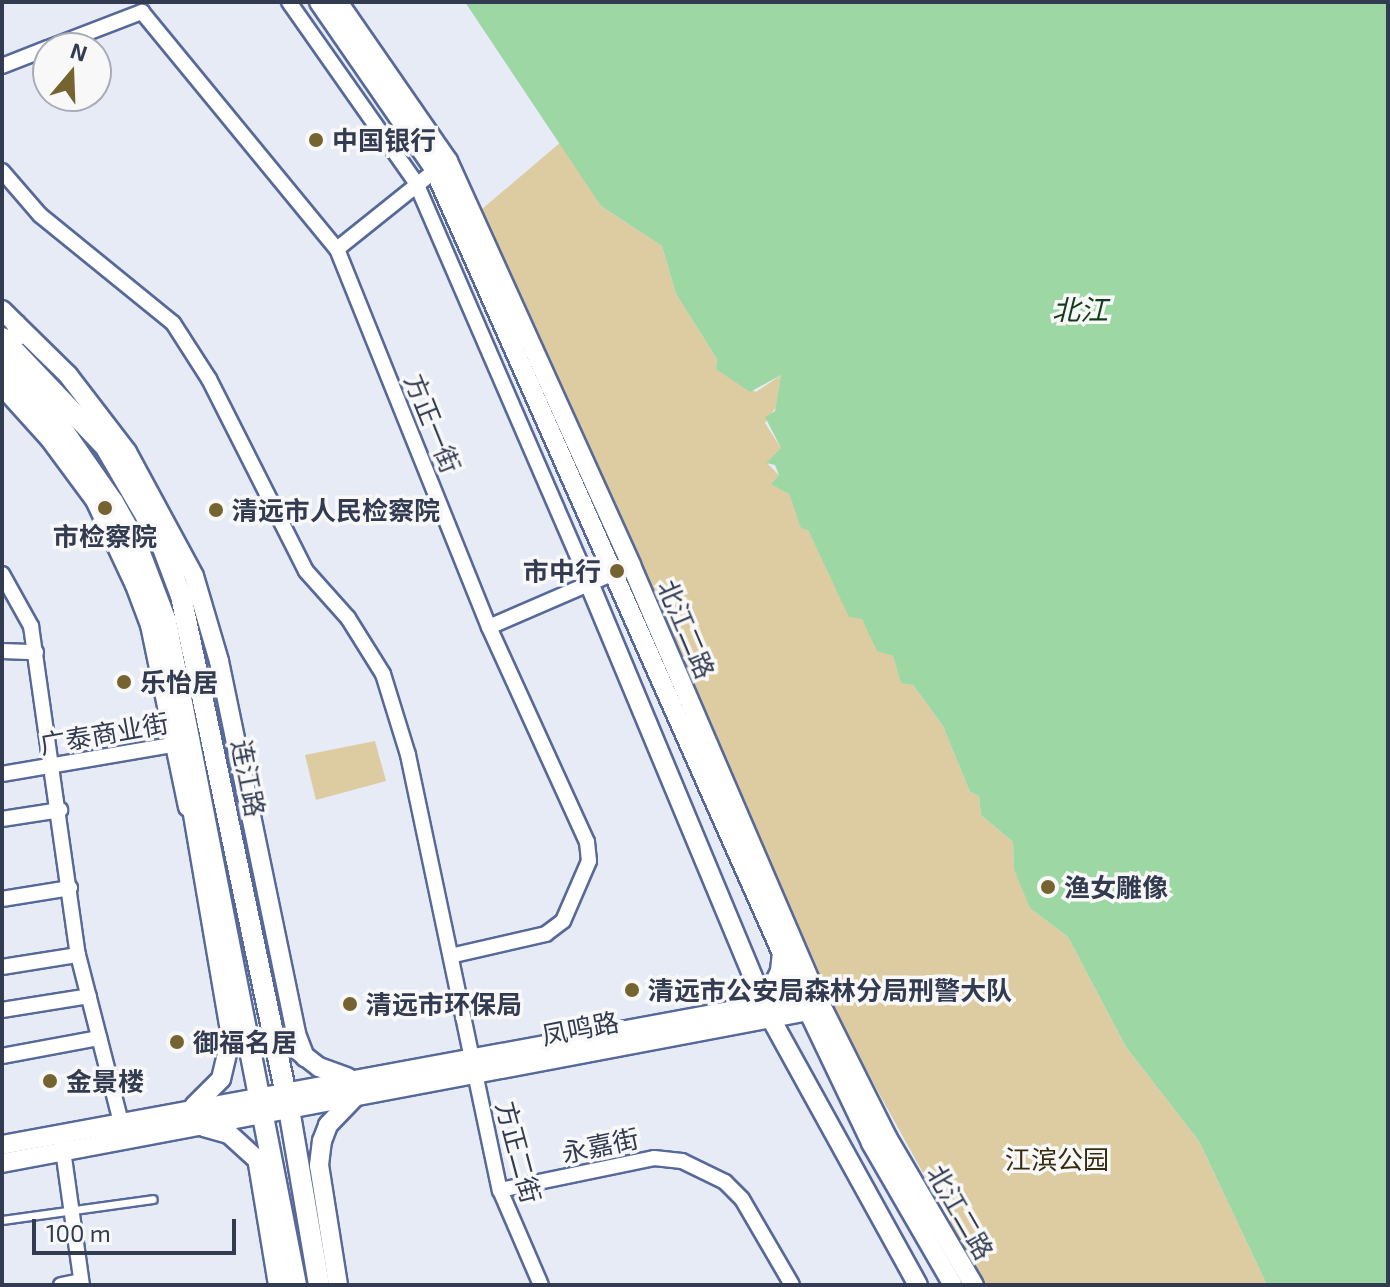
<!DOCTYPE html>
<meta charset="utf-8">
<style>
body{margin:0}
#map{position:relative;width:1390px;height:1287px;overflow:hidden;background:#e6ebf6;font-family:"Exo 2","Noto Sans SC",sans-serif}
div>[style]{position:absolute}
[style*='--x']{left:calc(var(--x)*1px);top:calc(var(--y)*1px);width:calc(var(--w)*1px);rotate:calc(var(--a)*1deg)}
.green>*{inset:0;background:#ddcca1}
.water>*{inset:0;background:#9dd8a4}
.roads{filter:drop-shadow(2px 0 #576999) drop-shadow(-2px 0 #576999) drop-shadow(0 2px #576999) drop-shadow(0 -2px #576999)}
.lane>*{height:7px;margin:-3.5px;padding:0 3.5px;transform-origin:3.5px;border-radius:3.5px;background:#fff}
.street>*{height:14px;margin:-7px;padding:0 7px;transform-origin:7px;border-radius:7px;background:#fff}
.secondary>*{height:18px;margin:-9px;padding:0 9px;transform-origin:9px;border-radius:9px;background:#fff}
.primary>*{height:20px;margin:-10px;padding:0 10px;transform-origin:10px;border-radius:10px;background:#fff}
.dots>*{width:22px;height:22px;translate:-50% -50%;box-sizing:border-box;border:4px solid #f8f8f8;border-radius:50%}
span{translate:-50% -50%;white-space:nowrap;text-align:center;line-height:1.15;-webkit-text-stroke:7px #f8f8f8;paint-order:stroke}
.poi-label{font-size:26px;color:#333b51;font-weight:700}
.left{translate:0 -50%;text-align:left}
.right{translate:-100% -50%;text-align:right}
.street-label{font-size:26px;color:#333b51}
.park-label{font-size:26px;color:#382c0d}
.water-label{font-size:28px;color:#123d1c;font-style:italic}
.frame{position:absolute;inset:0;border:4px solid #333b51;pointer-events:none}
.north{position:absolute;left:32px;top:32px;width:80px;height:80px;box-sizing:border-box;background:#f8f8f8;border:2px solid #a9acb5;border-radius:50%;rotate:19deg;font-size:22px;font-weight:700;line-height:32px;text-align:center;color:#333b51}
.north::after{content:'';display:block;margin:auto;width:28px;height:36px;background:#766332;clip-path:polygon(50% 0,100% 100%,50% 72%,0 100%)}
.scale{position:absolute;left:32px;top:1219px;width:204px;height:36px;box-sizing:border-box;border:4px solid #333b51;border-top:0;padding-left:10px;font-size:24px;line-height:28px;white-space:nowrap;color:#333b51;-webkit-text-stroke:6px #f8f8f8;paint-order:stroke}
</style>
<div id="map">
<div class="green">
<div style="clip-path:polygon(561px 142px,601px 206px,662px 246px,676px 294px,717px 359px,716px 369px,756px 392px,781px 375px,776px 407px,765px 423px,781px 448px,767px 463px,779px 475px,773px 483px,789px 494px,801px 527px,808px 530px,846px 608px,862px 619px,880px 651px,893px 656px,901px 682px,913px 685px,943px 726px,970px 792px,979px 796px,981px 815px,1013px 842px,1014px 866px,1030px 908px,1068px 937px,1126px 1047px,1199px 1141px,1267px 1285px,985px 1285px,807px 963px,482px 209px)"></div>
<div style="clip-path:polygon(375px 741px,386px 781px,316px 800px,305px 755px)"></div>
</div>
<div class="water">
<div style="clip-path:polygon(465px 2px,1388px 2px,1388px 1285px,1267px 1285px,1199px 1141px,1126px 1047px,1068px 937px,1030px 908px,1014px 869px,1013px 842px,981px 815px,979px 796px,970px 792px,943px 726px,913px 685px,901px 683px,893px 656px,877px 651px,862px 619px,849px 617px,808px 530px,801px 528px,789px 494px,771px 484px,779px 475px,775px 465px,766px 463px,781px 448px,765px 417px,775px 411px,781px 375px,750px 392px,716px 369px,717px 359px,676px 294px,662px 246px,601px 206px)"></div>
</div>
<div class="roads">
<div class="lane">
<div style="--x:2;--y:1220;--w:152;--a:-7.9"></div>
</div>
<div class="street">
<div style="--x:289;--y:2;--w:221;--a:54.9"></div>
<div style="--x:416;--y:183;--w:436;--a:66.6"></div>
<div style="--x:48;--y:48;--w:101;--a:-21"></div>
<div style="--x:142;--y:12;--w:307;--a:50.6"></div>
<div style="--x:337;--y:249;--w:407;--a:68.1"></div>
<div style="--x:489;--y:627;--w:236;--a:65.5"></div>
<div style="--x:587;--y:842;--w:19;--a:84"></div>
<div style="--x:589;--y:861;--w:65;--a:113.4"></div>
<div style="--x:563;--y:921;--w:21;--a:143"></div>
<div style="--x:546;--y:934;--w:94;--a:167.1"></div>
<div style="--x:2;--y:66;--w:49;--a:-21.4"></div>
<div style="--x:2;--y:171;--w:58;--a:49.2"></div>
<div style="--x:40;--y:215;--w:171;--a:39.1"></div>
<div style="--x:173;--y:323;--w:67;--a:57.3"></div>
<div style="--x:209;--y:379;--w:215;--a:63.2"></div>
<div style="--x:306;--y:571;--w:63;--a:48.2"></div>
<div style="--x:348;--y:618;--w:66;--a:58"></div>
<div style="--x:383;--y:674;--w:85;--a:72.8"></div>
<div style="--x:408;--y:755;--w:445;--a:78.1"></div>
<div style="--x:500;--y:1190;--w:103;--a:66.7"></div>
<div style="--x:337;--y:249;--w:136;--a:-38.7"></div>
<div style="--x:2;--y:574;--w:60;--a:60.9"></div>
<div style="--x:31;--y:626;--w:332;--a:81.9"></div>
<div style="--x:78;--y:955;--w:173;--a:75.6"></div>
<div style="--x:489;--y:627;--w:144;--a:-23.4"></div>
<div style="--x:2;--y:651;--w:34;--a:2"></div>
<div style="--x:2;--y:774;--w:184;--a:-9.7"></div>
<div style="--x:2;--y:819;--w:59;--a:-8.8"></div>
<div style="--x:2;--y:899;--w:69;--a:-9.2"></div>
<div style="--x:2;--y:967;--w:77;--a:-9"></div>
<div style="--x:2;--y:1010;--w:88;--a:-9.1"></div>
<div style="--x:2;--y:1056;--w:99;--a:-10.5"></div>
<div style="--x:62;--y:1143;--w:143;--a:82"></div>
<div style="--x:500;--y:1190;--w:157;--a:-11.7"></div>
<div style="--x:654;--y:1158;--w:28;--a:6"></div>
<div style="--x:682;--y:1161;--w:48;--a:26"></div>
<div style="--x:725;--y:1182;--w:24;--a:45"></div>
<div style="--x:742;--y:1199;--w:99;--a:59.8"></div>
<div style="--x:61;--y:1285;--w:20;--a:-11"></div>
</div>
<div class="secondary">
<div style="--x:319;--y:2;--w:203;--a:55.4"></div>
<div style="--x:434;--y:169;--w:905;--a:66.07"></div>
<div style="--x:801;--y:996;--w:163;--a:64.5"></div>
<div style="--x:871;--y:1143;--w:164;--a:60"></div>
<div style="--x:338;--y:2;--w:193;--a:55.3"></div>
<div style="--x:448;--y:161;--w:444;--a:65.6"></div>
<div style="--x:631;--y:565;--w:470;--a:66.7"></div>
<div style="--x:817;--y:997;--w:157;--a:63.4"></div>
<div style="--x:887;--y:1137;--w:172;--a:59.6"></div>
<div style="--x:2;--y:310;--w:20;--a:45"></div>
<div style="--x:16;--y:324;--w:12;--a:81"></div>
<div style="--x:16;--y:324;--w:73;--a:44.4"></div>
<div style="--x:68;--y:375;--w:97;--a:52.5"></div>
<div style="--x:127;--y:452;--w:141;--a:61.6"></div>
<div style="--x:194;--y:576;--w:89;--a:73.6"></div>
<div style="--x:219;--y:661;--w:381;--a:78.3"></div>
<div style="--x:296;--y:1034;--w:25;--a:69"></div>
<div style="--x:2;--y:386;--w:70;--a:47.9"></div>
<div style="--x:49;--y:438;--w:77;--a:53.4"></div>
<div style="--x:95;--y:500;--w:94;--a:64.8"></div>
<div style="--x:135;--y:585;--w:43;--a:69.4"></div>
<div style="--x:150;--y:625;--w:186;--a:78.2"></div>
<div style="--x:589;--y:583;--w:470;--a:67.4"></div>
<div style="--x:770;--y:1017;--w:306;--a:61.1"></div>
<div style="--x:190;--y:797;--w:243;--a:80.3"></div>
<div style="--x:231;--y:1037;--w:43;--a:103.4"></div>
<div style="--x:221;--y:1079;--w:38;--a:135"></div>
<div style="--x:765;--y:1002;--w:34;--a:-64"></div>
<div style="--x:780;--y:971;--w:18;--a:-84"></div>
<div style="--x:297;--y:1050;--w:28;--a:38"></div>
<div style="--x:319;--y:1067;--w:30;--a:20"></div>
<div style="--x:204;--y:1127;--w:26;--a:16"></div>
<div style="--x:229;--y:1134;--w:47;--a:42.4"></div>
<div style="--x:2;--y:1145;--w:823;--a:-10.44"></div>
<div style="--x:257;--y:1158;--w:129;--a:80.6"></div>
<div style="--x:2;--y:1163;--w:821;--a:-10.67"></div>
<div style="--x:809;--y:1011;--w:10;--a:-61"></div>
<div style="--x:338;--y:1285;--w:121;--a:-99"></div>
<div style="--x:319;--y:1165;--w:24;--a:-83"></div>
<div style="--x:322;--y:1141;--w:17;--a:-69"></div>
<div style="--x:328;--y:1125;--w:42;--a:-46"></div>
</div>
<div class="primary">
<div style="--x:2;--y:338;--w:149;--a:46.4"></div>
<div style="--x:105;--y:446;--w:109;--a:59.7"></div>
<div style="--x:160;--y:540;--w:60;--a:69.4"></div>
<div style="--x:181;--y:596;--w:505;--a:78.11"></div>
<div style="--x:2;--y:364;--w:73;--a:45.6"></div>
<div style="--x:53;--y:416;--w:105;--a:55.1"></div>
<div style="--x:113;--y:502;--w:47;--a:60.7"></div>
<div style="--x:136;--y:543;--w:84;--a:69"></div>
<div style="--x:166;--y:621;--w:677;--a:78.92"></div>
<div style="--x:289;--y:1109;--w:179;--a:80.3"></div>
</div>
</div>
<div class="dots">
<div style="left:316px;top:140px;background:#766332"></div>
<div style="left:105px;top:508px;background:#766332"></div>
<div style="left:216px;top:510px;background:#766332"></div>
<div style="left:617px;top:571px;background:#766332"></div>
<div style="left:124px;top:682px;background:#766332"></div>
<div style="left:1048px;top:887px;background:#766332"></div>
<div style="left:632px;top:990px;background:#766332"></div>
<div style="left:350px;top:1004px;background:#766332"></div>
<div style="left:177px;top:1042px;background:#766332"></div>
<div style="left:50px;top:1081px;background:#766332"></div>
</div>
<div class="poi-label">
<span class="left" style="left:332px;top:140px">中国银行</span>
<span class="left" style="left:232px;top:510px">清远市人民检察院</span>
<span style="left:105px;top:536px">市检察院</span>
<span class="right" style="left:601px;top:571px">市中行</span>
<span class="left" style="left:140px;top:682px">乐怡居</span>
<span class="left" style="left:1064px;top:887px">渔女雕像</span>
<span class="left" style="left:648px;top:990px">清远市公安局森林分局刑警大队</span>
<span class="left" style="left:366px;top:1004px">清远市环保局</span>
<span class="left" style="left:193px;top:1042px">御福名居</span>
<span class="left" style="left:66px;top:1081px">金景楼</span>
</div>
<div class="street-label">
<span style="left:433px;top:423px;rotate:68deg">方正一街</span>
<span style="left:687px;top:629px;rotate:67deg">北江二路</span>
<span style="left:104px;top:733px;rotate:-10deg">广泰商业街</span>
<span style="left:249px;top:778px;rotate:79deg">连江路</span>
<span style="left:580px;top:1028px;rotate:-11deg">凤鸣路</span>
<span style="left:600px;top:1145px;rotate:-12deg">永嘉街</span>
<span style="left:519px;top:1152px;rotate:75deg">方正二街</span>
<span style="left:961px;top:1212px;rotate:60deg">北江二路</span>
</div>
<div class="park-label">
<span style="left:1057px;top:1159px">江滨公园</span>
</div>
<div class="water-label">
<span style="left:1080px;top:309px">北江</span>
</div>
<div class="frame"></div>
<div class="north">N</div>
<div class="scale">100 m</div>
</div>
